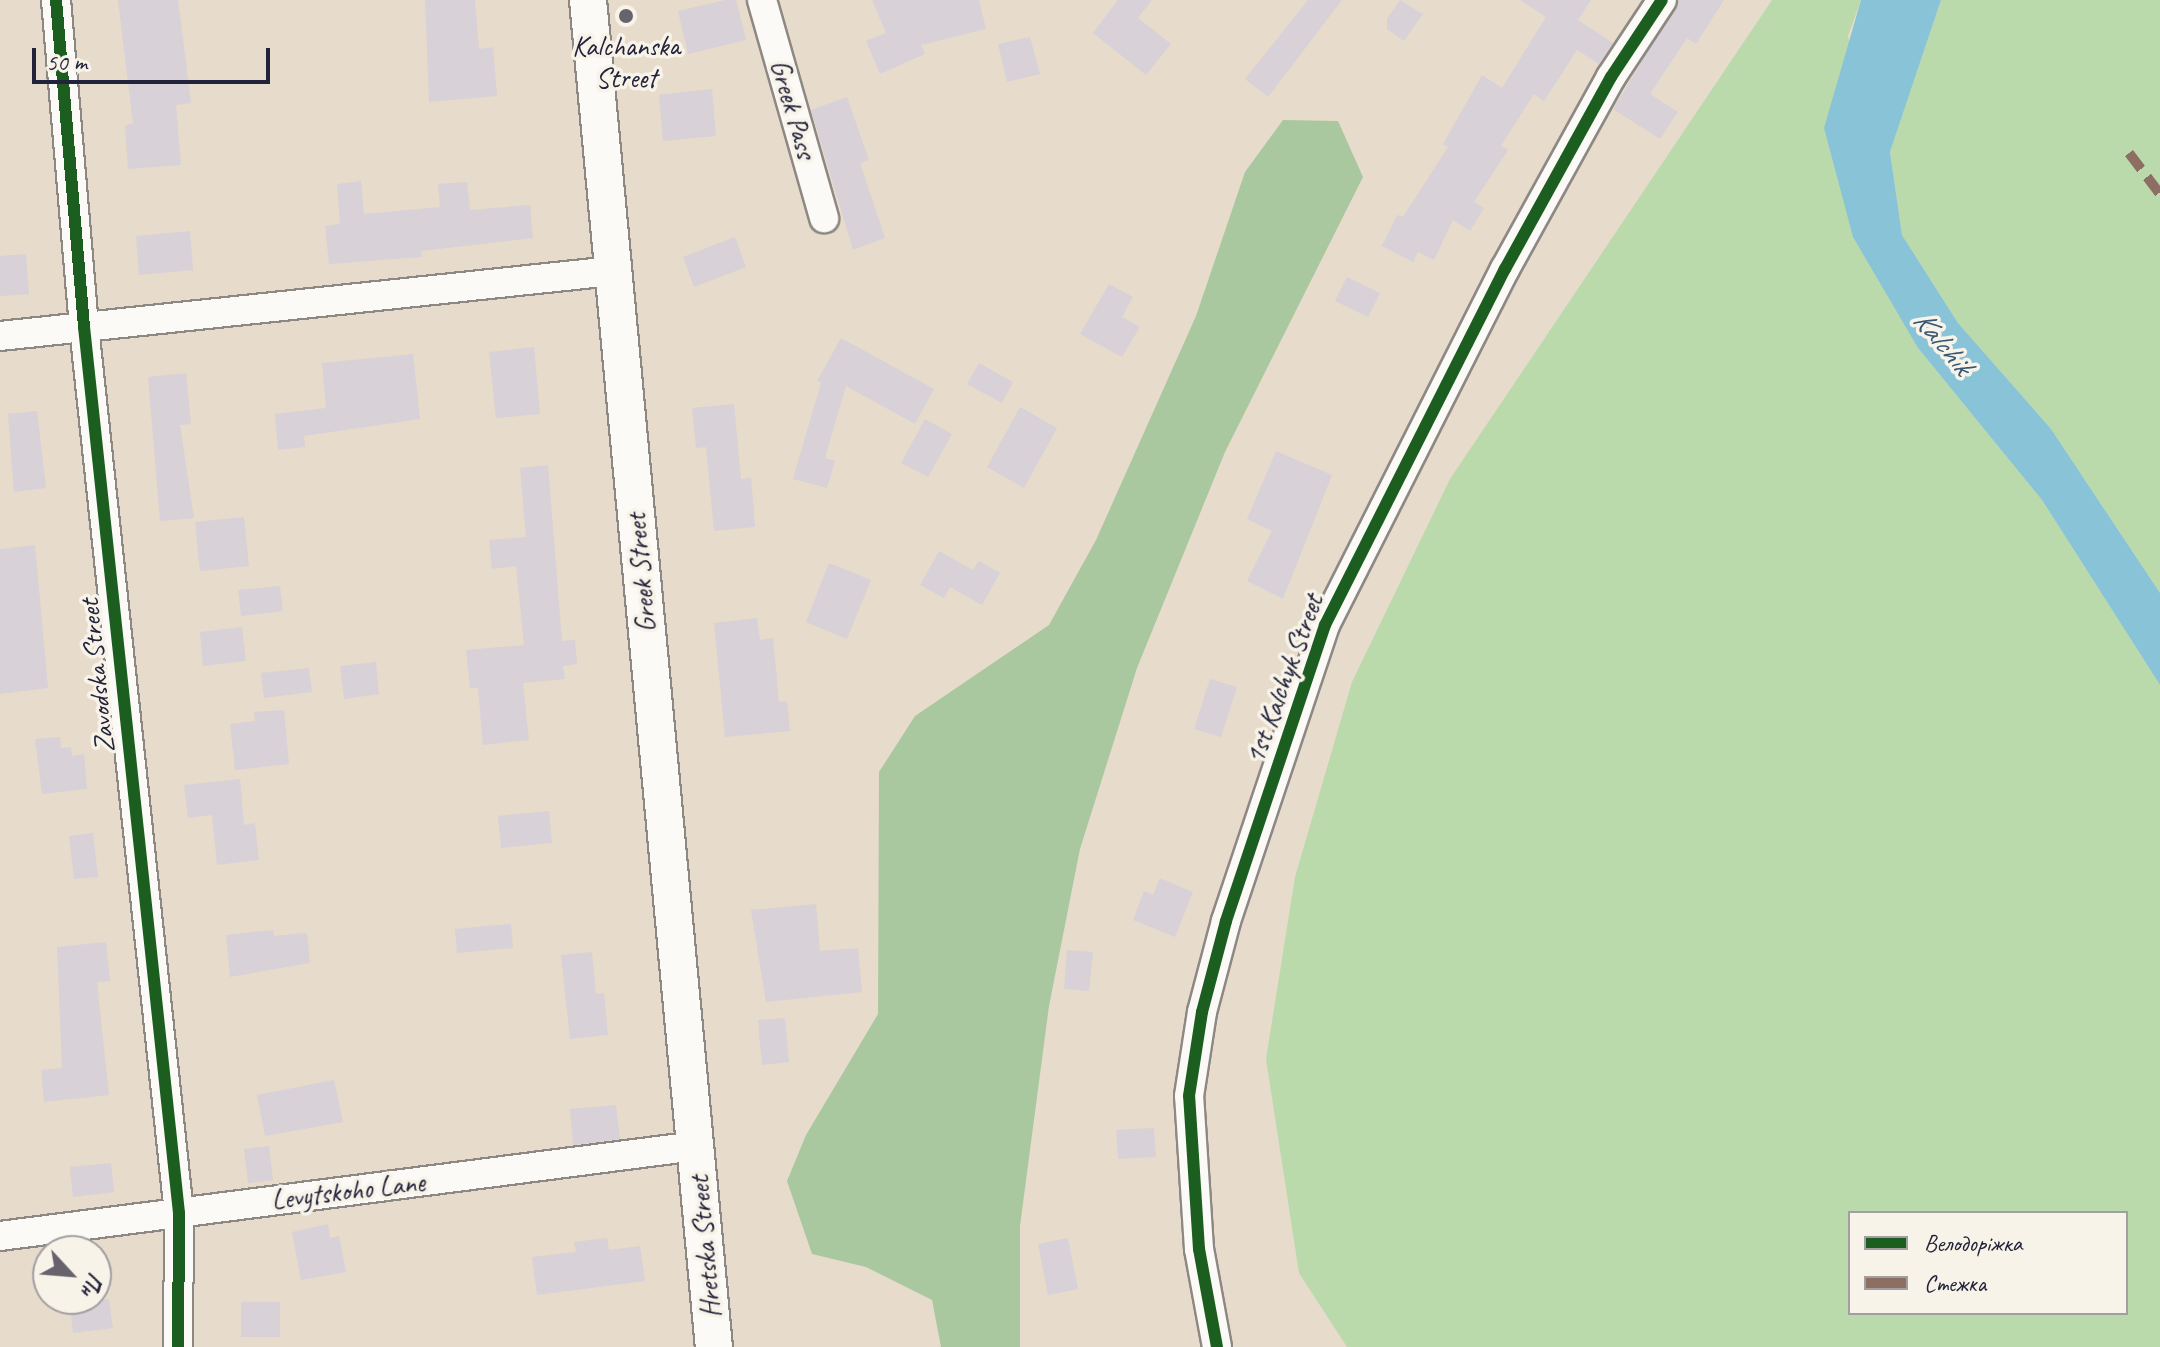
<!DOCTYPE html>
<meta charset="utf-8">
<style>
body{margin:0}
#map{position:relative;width:2160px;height:1347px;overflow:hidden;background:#e7dbcb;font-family:Caveat,sans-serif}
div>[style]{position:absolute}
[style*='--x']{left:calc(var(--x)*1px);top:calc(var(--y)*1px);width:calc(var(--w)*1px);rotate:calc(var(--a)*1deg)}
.green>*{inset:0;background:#bbdaab}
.forest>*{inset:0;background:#aac89f}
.water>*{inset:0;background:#88c3d8}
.building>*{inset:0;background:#d8d1d7}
.roads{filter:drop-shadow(2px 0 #8e8884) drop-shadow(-2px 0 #8e8884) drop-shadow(0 2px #8e8884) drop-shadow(0 -2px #8e8884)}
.minor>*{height:28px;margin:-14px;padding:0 14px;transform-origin:14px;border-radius:14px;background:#fbfaf7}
.tertiary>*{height:36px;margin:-18px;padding:0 18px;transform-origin:18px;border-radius:18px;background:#fbfaf7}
.quiet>*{height:10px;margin-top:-5px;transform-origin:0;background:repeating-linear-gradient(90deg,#8d6e63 0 20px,transparent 0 30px)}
.cycleway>*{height:12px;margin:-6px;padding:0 6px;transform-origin:6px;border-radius:6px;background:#1b5e20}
.dots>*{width:22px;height:22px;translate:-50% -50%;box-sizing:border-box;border:4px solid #f7f3e8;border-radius:50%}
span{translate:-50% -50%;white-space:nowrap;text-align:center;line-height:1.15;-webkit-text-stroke:7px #f7f3e8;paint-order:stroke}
.poi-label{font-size:28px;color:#22223b}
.street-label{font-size:28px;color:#22223b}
.water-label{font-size:30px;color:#385774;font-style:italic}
.legend{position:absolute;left:1848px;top:1211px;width:280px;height:104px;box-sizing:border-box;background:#f7f3e8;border:2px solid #a29fa3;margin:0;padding:10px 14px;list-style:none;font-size:24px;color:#22223b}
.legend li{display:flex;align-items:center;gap:16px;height:40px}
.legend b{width:40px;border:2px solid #a29fa3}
.north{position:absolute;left:32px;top:1235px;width:80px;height:80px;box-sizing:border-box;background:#f7f3e8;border:2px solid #a29fa3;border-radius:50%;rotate:116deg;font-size:22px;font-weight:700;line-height:32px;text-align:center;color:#22223b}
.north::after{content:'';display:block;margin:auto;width:28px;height:36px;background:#67636d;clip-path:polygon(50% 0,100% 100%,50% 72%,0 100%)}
.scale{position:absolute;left:32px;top:48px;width:238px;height:36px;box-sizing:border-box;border:4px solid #22223b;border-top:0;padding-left:10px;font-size:24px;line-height:28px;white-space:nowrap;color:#22223b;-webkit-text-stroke:6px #f7f3e8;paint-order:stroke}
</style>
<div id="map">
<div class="green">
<div style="clip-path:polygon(evenodd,1772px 0,1861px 0,1848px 36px,1918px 348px,2042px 500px,2160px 685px,2160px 1347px,1347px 1347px,1299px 1273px,1266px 1059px,1295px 877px,1352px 682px,1450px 479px,1772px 0,1850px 1213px,2126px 1213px,2126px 1313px,1850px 1313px,1850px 1213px)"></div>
<div style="clip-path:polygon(1941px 0,2160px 0,2160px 593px,2051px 429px,1958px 323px,1902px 235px,1890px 152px)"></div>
</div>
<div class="forest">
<div style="clip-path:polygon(1283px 120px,1338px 121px,1363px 177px,1225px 452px,1137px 668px,1080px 849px,1049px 1006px,1020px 1226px,1020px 1347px,941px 1347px,932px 1300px,866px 1267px,812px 1254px,787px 1181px,806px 1135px,878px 1014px,879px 772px,915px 716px,1049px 625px,1096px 540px,1196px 316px,1245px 172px)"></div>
</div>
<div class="water">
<div style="clip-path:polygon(1861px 0,1941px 0,1890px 152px,1902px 235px,1958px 323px,2051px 429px,2160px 593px,2160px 685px,2042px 500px,1918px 348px,1853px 237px,1824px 128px)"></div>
</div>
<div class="building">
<div style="clip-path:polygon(118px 0,178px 0,191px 103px,176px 105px,181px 165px,128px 169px,125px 125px,133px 124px)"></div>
<div style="clip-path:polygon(425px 0,475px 0,479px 49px,493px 47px,497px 96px,429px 102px)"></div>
<div style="clip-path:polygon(725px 0,736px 0,746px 40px,688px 54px,678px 11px)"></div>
<div style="clip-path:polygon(872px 0,979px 0,986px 29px,921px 45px,925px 54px,880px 74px,866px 41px,886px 33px)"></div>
<div style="clip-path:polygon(1118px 0,1152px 0,1138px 18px,1171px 44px,1146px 75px,1093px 33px)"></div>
<div style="clip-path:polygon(1308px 0,1342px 0,1268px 97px,1245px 79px)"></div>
<div style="clip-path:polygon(1400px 0,1423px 14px,1404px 41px,1387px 29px,1387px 19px)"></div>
<div style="clip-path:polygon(1520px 0,1591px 0,1578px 20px,1613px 43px,1599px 64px,1577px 50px,1544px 101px,1534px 94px,1501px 146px,1508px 150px,1474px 202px,1484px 208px,1470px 231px,1453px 220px,1434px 260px,1418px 252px,1413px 262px,1382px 246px,1397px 215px,1403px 217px,1448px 147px,1443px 144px,1482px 75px,1502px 88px,1546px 17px)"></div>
<div style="clip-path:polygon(1679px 0,1724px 0,1696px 44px,1687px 38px,1650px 94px,1678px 112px,1660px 139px,1613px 109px)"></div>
<div style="clip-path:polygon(1030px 37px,1040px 74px,1007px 82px,998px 44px)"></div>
<div style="clip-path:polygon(712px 89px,716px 136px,663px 141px,659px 95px)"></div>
<div style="clip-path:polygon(847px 97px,869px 160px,860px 163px,885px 238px,853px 250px,811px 110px)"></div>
<div style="clip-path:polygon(361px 181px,364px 214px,440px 207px,438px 184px,467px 182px,470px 210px,530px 205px,533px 238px,421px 251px,422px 257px,329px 264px,325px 226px,340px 224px,337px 184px)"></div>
<div style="clip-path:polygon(190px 231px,193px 270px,139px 275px,136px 236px)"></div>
<div style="clip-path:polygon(735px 237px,746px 267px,694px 287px,683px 257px)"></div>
<div style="clip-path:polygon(26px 254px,29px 294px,0 296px,0 256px)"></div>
<div style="clip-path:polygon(1347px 277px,1380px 293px,1368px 317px,1335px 301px)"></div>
<div style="clip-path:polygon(1109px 284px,1133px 297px,1122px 317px,1140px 327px,1122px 357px,1080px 334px)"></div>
<div style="clip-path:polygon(841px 338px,934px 389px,915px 424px,846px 386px,825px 458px,835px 461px,827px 488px,793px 479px,821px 383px,817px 381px)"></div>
<div style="clip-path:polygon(534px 347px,540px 414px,496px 418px,489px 352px)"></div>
<div style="clip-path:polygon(413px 354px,420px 419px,304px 436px,305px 447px,278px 450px,275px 414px,326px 408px,322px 363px)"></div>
<div style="clip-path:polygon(979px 363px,1013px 382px,1002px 403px,967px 384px)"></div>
<div style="clip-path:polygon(186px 373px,191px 424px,180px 425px,194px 518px,160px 521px,148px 377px)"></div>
<div style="clip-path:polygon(734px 404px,741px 479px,751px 478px,755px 527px,714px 531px,706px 447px,696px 448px,692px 408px)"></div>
<div style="clip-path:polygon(1020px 407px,1057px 428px,1024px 488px,987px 467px)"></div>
<div style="clip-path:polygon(37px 411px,46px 488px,14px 492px,8px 414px)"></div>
<div style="clip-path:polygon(925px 419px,952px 434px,928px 477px,901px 463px)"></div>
<div style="clip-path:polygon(1276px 451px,1332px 475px,1283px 599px,1247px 581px,1272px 531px,1247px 519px)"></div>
<div style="clip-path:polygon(548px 465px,562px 641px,575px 640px,577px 664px,563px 666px,565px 679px,523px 683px,529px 740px,483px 745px,478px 688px,470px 688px,466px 650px,524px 645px,516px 566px,492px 569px,489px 540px,526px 537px,520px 468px)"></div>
<div style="clip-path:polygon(244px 517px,249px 566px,200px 571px,195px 522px)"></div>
<div style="clip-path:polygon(35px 545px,48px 688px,0 694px,0 549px)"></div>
<div style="clip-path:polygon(939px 551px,973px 570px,979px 561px,1000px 573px,982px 605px,950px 587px,944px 598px,920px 585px)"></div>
<div style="clip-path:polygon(829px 563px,871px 580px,847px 639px,806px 622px)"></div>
<div style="clip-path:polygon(280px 586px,283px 611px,241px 616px,238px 590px)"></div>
<div style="clip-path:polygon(757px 618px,760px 640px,773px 638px,779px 702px,787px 701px,790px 731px,725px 737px,714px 623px)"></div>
<div style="clip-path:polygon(242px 627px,246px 661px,203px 666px,200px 632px)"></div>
<div style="clip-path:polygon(376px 662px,379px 694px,344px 699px,340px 666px)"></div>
<div style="clip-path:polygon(309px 668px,312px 692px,264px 698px,261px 673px)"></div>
<div style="clip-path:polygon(1210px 679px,1237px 687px,1221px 737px,1194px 729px)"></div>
<div style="clip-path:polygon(284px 710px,289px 764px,235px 770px,230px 724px,255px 721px,254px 712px)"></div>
<div style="clip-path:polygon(60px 737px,61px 748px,71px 747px,72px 756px,84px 754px,87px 789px,42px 794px,35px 739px)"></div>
<div style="clip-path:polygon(240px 779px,244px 825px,255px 823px,259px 860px,217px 865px,212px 815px,188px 818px,184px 785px)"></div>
<div style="clip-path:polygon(549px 811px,552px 843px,501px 848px,498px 816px)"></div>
<div style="clip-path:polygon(93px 833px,98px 877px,74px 879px,69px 836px)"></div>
<div style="clip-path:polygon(1160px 878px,1193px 892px,1175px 937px,1133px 920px,1144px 891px,1153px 895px)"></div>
<div style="clip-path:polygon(816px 904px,820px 951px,858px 948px,862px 992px,766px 1002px,751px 910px)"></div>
<div style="clip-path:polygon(511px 924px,513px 948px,457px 953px,455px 929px)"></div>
<div style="clip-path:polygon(273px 930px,274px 936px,307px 933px,310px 963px,230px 977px,226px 935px)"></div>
<div style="clip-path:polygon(106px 942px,110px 981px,97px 982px,109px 1095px,44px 1102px,41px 1070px,62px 1068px,57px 947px)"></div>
<div style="clip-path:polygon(1067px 950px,1093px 952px,1089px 991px,1064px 989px)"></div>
<div style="clip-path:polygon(592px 952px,596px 994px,604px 993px,608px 1035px,570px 1039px,561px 955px)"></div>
<div style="clip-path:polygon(785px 1018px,789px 1062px,762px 1065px,758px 1020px)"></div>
<div style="clip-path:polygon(334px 1080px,343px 1122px,265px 1136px,257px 1095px)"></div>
<div style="clip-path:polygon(616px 1105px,620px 1139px,573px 1145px,570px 1109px)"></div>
<div style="clip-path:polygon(1154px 1128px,1156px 1157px,1118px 1159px,1116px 1130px)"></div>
<div style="clip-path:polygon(269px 1146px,273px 1180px,248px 1183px,244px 1149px)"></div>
<div style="clip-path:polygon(111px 1163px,114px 1192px,73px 1197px,70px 1167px)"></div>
<div style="clip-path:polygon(328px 1224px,330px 1238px,339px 1236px,346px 1272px,301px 1280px,292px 1232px)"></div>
<div style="clip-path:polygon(607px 1238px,609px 1250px,640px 1246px,645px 1281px,537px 1295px,532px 1257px,576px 1252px,574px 1242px)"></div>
<div style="clip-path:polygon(1068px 1238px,1078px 1289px,1048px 1295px,1038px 1244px)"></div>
<div style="clip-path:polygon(69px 1299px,109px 1299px,113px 1328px,73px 1333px)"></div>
<div style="clip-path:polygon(241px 1302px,280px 1302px,280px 1337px,241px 1337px)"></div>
</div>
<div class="roads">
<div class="minor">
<div style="--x:56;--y:0;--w:328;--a:85.1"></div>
<div style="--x:84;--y:327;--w:891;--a:83.88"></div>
<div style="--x:179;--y:1213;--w:134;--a:90.4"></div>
<div style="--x:762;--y:0;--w:227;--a:74.1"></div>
<div style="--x:0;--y:336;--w:615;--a:-6.06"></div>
<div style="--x:0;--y:1236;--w:702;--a:-7.37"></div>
<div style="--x:1217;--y:1347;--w:100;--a:-100.4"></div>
<div style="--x:1199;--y:1249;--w:153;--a:-93.7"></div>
<div style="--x:1189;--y:1096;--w:85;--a:-81.2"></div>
<div style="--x:1202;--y:1012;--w:94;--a:-75.2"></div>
<div style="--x:1226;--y:921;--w:312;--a:-71.5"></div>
<div style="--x:1325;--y:625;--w:399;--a:-63.2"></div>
<div style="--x:1505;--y:269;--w:219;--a:-61.1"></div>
<div style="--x:1611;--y:77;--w:92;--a:-56.5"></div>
</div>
<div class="tertiary">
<div style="--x:588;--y:0;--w:1353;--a:84.66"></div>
</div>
</div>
<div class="quiet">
<div style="--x:2129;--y:153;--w:51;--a:52.9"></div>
</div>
<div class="cycleway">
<div style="--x:56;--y:0;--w:328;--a:85.1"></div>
<div style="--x:84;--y:327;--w:891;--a:83.88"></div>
<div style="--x:179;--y:1213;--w:134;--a:90.4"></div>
<div style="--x:1217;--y:1347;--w:100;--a:-100.4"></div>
<div style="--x:1199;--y:1249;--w:153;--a:-93.7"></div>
<div style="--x:1189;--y:1096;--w:85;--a:-81.2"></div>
<div style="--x:1202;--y:1012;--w:94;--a:-75.2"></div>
<div style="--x:1226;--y:921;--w:312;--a:-71.5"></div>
<div style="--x:1325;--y:625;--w:399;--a:-63.2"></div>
<div style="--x:1505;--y:269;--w:219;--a:-61.1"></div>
<div style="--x:1611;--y:77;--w:92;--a:-56.5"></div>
</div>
<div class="dots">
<div style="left:626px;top:16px;background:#67636d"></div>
</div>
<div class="poi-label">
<span style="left:626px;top:62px">Kalchanska<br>Street</span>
</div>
<div class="street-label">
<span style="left:793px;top:109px;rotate:74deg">Greek Pass</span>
<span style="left:641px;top:573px;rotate:-95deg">Greek Street</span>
<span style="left:97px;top:676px;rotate:-96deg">Zavodska Street</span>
<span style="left:1284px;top:679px;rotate:-70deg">1st Kalchyk Street</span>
<span style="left:348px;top:1191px;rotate:-7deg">Levytskoho Lane</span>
<span style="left:705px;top:1247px;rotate:-95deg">Hretska Street</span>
</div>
<div class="water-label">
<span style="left:1943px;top:342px;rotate:50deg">Kalchik</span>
</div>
<ul class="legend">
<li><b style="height:10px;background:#1b5e20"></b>Велодоріжка</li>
<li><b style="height:10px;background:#8d6e63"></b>Стежка</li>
</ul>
<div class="north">Пн</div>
<div class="scale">50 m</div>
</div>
